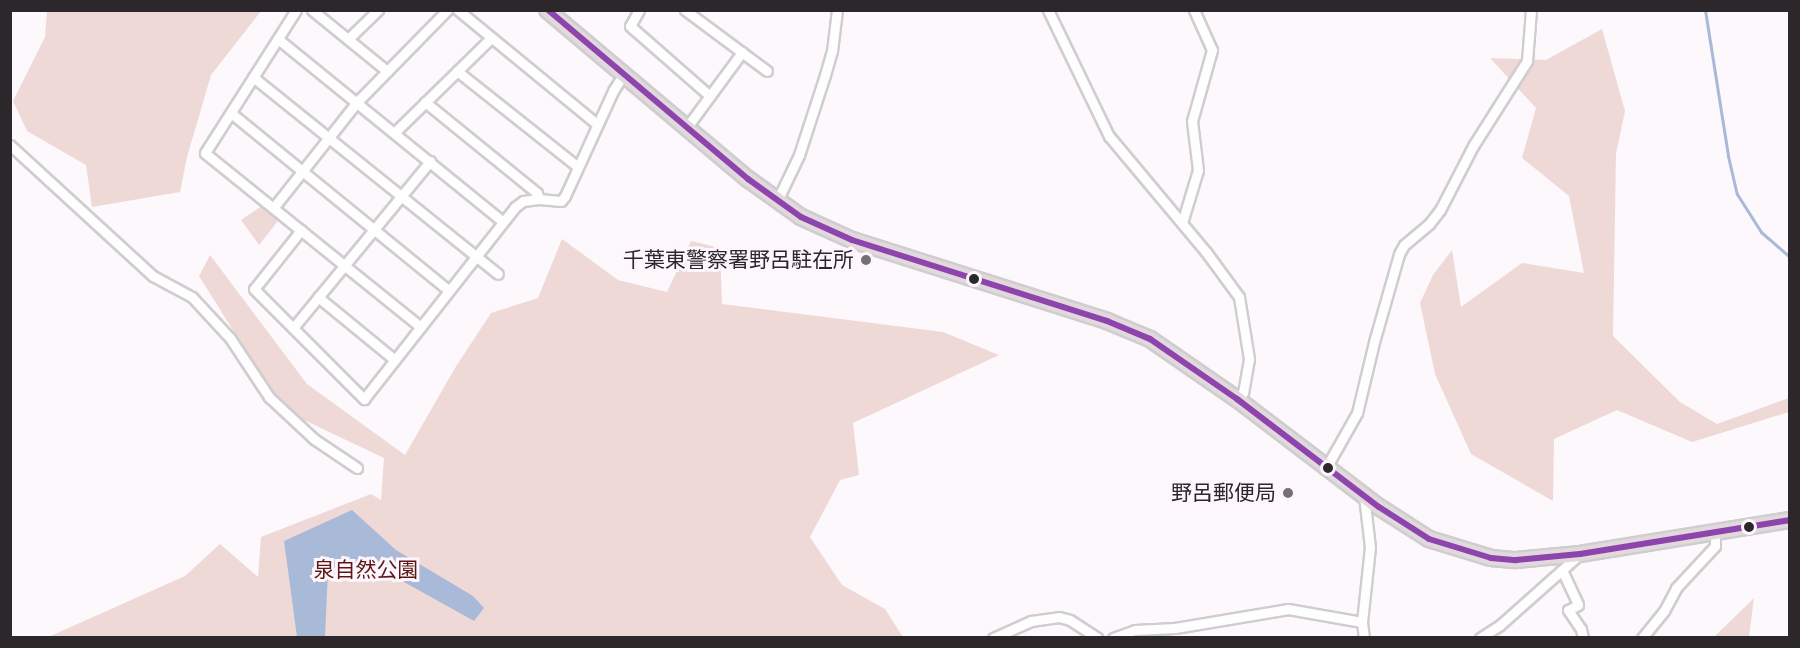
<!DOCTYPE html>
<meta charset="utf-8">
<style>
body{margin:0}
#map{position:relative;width:1800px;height:648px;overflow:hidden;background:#fcf8fc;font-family:"Public Sans","Noto Sans JP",sans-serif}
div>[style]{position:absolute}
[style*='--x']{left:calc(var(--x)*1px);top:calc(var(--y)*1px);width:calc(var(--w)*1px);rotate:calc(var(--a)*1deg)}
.green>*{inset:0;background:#efd9d7}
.water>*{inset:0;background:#a9b9d8}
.stream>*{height:3px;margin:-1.5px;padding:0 1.5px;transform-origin:1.5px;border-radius:1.5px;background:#a9b9d8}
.roads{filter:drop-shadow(2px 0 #d0cdd0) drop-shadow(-2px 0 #d0cdd0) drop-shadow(0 2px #d0cdd0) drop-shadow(0 -2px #d0cdd0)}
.minor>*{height:9px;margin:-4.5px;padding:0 4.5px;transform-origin:4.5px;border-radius:4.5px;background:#fffeff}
.highway>*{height:14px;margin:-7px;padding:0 7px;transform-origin:7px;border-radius:7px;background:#e2d9dc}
.bus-1>*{height:6px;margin:-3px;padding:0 3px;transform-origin:3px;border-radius:3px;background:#8e44ad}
.dots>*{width:16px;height:16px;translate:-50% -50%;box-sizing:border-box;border:3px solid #fef6fe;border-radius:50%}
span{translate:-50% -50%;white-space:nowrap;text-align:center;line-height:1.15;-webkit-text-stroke:6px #fef6fe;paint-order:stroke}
.poi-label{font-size:21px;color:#2b272b}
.right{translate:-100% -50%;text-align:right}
.park-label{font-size:21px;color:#5b1911}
.frame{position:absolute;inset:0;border:12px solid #2b272b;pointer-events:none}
</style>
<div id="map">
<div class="green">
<div style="clip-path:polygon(47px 11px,261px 11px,211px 75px,187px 157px,180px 192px,92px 207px,86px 165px,27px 131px,13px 101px,45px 37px)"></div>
<div style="clip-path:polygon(1602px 29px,1625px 111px,1616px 154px,1613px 336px,1680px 402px,1717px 424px,1789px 398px,1789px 412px,1692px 442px,1617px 410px,1554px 439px,1553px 501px,1471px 454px,1435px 374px,1420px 303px,1433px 275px,1452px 250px,1461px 307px,1522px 263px,1584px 273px,1569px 196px,1522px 158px,1536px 108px,1490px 58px,1546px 60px)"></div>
<div style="clip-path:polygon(265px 204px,281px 217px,259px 245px,241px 220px)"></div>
<div style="clip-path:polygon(562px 239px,618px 280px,667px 292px,691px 241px,720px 248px,722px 304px,943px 332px,999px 355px,853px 423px,859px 475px,840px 480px,810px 537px,842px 585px,885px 609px,903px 637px,46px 638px,185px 576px,220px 544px,258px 577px,261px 537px,371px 494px,381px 500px,384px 458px,283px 410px,199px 276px,210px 255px,307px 384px,405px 455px,455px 368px,491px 313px,538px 298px)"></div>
<div style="clip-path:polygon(1754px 598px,1749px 637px,1714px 637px)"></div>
</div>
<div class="water">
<div style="clip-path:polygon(352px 510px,396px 550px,473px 596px,484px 608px,474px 621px,404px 582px,368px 569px,328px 571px,325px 637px,297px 637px,284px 541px)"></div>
</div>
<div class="stream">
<div style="--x:1705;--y:10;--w:148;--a:81"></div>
<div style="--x:1728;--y:156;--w:39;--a:77"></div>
<div style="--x:1737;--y:194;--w:45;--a:57.7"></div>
<div style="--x:1761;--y:232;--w:38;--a:41"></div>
</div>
<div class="roads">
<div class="minor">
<div style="--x:296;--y:10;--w:169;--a:122.5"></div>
<div style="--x:205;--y:153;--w:277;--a:38.9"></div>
<div style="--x:312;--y:10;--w:97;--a:39.1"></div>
<div style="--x:458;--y:10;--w:180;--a:39.4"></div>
<div style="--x:639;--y:10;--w:18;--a:119"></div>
<div style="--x:630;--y:26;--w:106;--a:41.2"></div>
<div style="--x:685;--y:10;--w:102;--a:36.6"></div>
<div style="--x:1048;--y:10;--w:140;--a:64.2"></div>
<div style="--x:1109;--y:136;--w:151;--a:50.1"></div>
<div style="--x:1206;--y:252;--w:56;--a:53.7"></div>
<div style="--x:1239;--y:297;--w:63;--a:80.8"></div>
<div style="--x:1249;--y:359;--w:34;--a:100"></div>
<div style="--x:1243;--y:392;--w:9;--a:131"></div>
<div style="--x:278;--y:39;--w:289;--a:39.1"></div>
<div style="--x:348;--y:39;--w:42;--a:-44"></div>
<div style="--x:457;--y:71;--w:154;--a:38.4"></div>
<div style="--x:253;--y:77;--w:314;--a:38.8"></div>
<div style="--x:425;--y:102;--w:144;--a:39.1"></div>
<div style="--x:537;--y:193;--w:6;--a:72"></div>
<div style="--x:231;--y:113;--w:281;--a:39.2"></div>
<div style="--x:687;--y:127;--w:93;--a:-53.7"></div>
<div style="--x:395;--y:132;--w:134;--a:-44.4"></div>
<div style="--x:10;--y:145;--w:194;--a:42.5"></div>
<div style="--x:153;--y:276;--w:44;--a:28.3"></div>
<div style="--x:192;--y:297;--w:56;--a:47.2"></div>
<div style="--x:230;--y:338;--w:71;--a:56.5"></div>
<div style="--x:269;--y:397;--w:62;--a:43"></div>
<div style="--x:314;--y:439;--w:52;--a:34"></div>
<div style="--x:777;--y:201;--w:51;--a:-64.4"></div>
<div style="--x:799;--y:155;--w:84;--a:-72"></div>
<div style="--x:825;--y:75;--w:25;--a:-74"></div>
<div style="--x:832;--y:51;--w:41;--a:-83"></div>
<div style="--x:274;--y:207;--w:134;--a:-51.7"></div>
<div style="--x:357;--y:102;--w:129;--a:-45.6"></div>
<div style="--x:1182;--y:223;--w:55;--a:-73.2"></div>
<div style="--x:1198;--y:170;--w:49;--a:-97"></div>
<div style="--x:1192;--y:121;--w:74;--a:-74.3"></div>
<div style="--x:1212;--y:50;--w:44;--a:-114.2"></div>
<div style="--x:301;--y:230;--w:75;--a:128.5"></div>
<div style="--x:254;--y:289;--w:156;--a:45"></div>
<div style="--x:364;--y:399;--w:244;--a:-51.8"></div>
<div style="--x:515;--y:207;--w:10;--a:-37"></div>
<div style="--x:523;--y:201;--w:16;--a:-7"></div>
<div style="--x:539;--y:199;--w:22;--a:5"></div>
<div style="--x:561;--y:201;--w:6;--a:-51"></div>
<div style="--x:565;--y:196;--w:115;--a:-65.4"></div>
<div style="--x:613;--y:91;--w:19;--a:-58"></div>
<div style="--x:318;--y:297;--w:99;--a:39.3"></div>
<div style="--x:293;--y:328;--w:216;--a:-50.6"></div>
<div style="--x:1327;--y:466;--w:61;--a:-60.5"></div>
<div style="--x:1357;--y:413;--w:73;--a:-76.5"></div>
<div style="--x:1374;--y:342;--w:91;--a:-74.1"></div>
<div style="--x:1399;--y:254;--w:10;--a:-61"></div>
<div style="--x:1404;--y:245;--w:33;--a:-40"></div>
<div style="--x:1429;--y:224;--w:18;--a:-52"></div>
<div style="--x:1440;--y:210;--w:72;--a:-62.7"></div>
<div style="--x:1473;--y:146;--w:101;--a:-57.6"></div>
<div style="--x:1527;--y:61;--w:51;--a:-85.5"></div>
<div style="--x:1364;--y:496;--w:51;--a:83.3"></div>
<div style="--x:1370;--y:547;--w:75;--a:96.1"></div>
<div style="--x:1362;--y:622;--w:16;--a:83"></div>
<div style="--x:1562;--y:570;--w:38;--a:65"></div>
<div style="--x:1578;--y:605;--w:11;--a:153"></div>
<div style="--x:1568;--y:610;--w:23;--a:56"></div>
<div style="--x:1581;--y:629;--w:9;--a:77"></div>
<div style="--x:993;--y:638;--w:42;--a:-24.1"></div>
<div style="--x:1031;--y:621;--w:28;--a:-8"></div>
<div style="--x:1059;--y:617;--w:11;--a:15"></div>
<div style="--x:1070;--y:620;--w:33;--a:33"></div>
<div style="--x:1113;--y:638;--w:23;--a:-20"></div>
<div style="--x:1135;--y:630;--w:40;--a:-2.9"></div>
<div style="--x:1175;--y:628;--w:115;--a:-9.5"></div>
<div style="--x:1288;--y:609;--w:75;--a:10"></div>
<div style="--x:1480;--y:638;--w:24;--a:-33"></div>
<div style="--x:1500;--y:625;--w:107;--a:-41.6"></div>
<div style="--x:1642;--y:638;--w:35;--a:-51"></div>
<div style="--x:1664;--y:611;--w:26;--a:-62"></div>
<div style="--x:1676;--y:588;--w:57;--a:-47.1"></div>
<div style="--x:1715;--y:546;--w:15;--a:-90"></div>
</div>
<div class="highway">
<div style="--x:547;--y:10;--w:263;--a:40.1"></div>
<div style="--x:748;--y:179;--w:65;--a:35.6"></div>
<div style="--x:801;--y:217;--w:56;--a:24.3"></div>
<div style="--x:852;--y:240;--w:268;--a:17.6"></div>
<div style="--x:1107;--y:321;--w:47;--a:22.7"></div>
<div style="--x:1150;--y:339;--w:106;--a:34.6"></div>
<div style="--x:1237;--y:399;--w:178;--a:37.3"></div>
<div style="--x:1379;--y:507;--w:59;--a:32.6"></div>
<div style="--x:1429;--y:539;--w:65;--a:17"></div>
<div style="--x:1491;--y:558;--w:25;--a:5"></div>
<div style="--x:1516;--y:560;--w:64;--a:-5.4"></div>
<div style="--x:1580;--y:554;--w:213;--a:-9.2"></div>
</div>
</div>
<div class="bus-1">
<div style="--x:548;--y:10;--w:262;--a:40.2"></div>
<div style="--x:748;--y:179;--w:65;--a:35.6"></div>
<div style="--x:801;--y:217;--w:56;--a:24.3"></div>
<div style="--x:852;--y:240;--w:268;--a:17.6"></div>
<div style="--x:1107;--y:321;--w:47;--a:22.7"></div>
<div style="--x:1150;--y:339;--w:106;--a:34.6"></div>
<div style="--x:1237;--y:399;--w:178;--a:37.3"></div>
<div style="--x:1379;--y:507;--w:59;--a:32.6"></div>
<div style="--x:1429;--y:539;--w:65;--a:17"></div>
<div style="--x:1491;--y:558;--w:25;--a:5"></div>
<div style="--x:1516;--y:560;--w:64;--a:-5.4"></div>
<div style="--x:1580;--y:554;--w:213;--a:-9.2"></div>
</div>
<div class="dots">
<div style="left:866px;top:260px;background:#747074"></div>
<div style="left:974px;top:279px;background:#2b272b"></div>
<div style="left:1328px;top:468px;background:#2b272b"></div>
<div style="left:1288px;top:493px;background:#747074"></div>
<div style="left:1749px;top:527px;background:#2b272b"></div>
</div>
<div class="poi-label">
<span class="right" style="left:854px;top:260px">千葉東警察署野呂駐在所</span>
<span class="right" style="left:1276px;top:493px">野呂郵便局</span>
</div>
<div class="park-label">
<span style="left:366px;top:570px">泉自然公園</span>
</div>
<div class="frame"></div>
</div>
